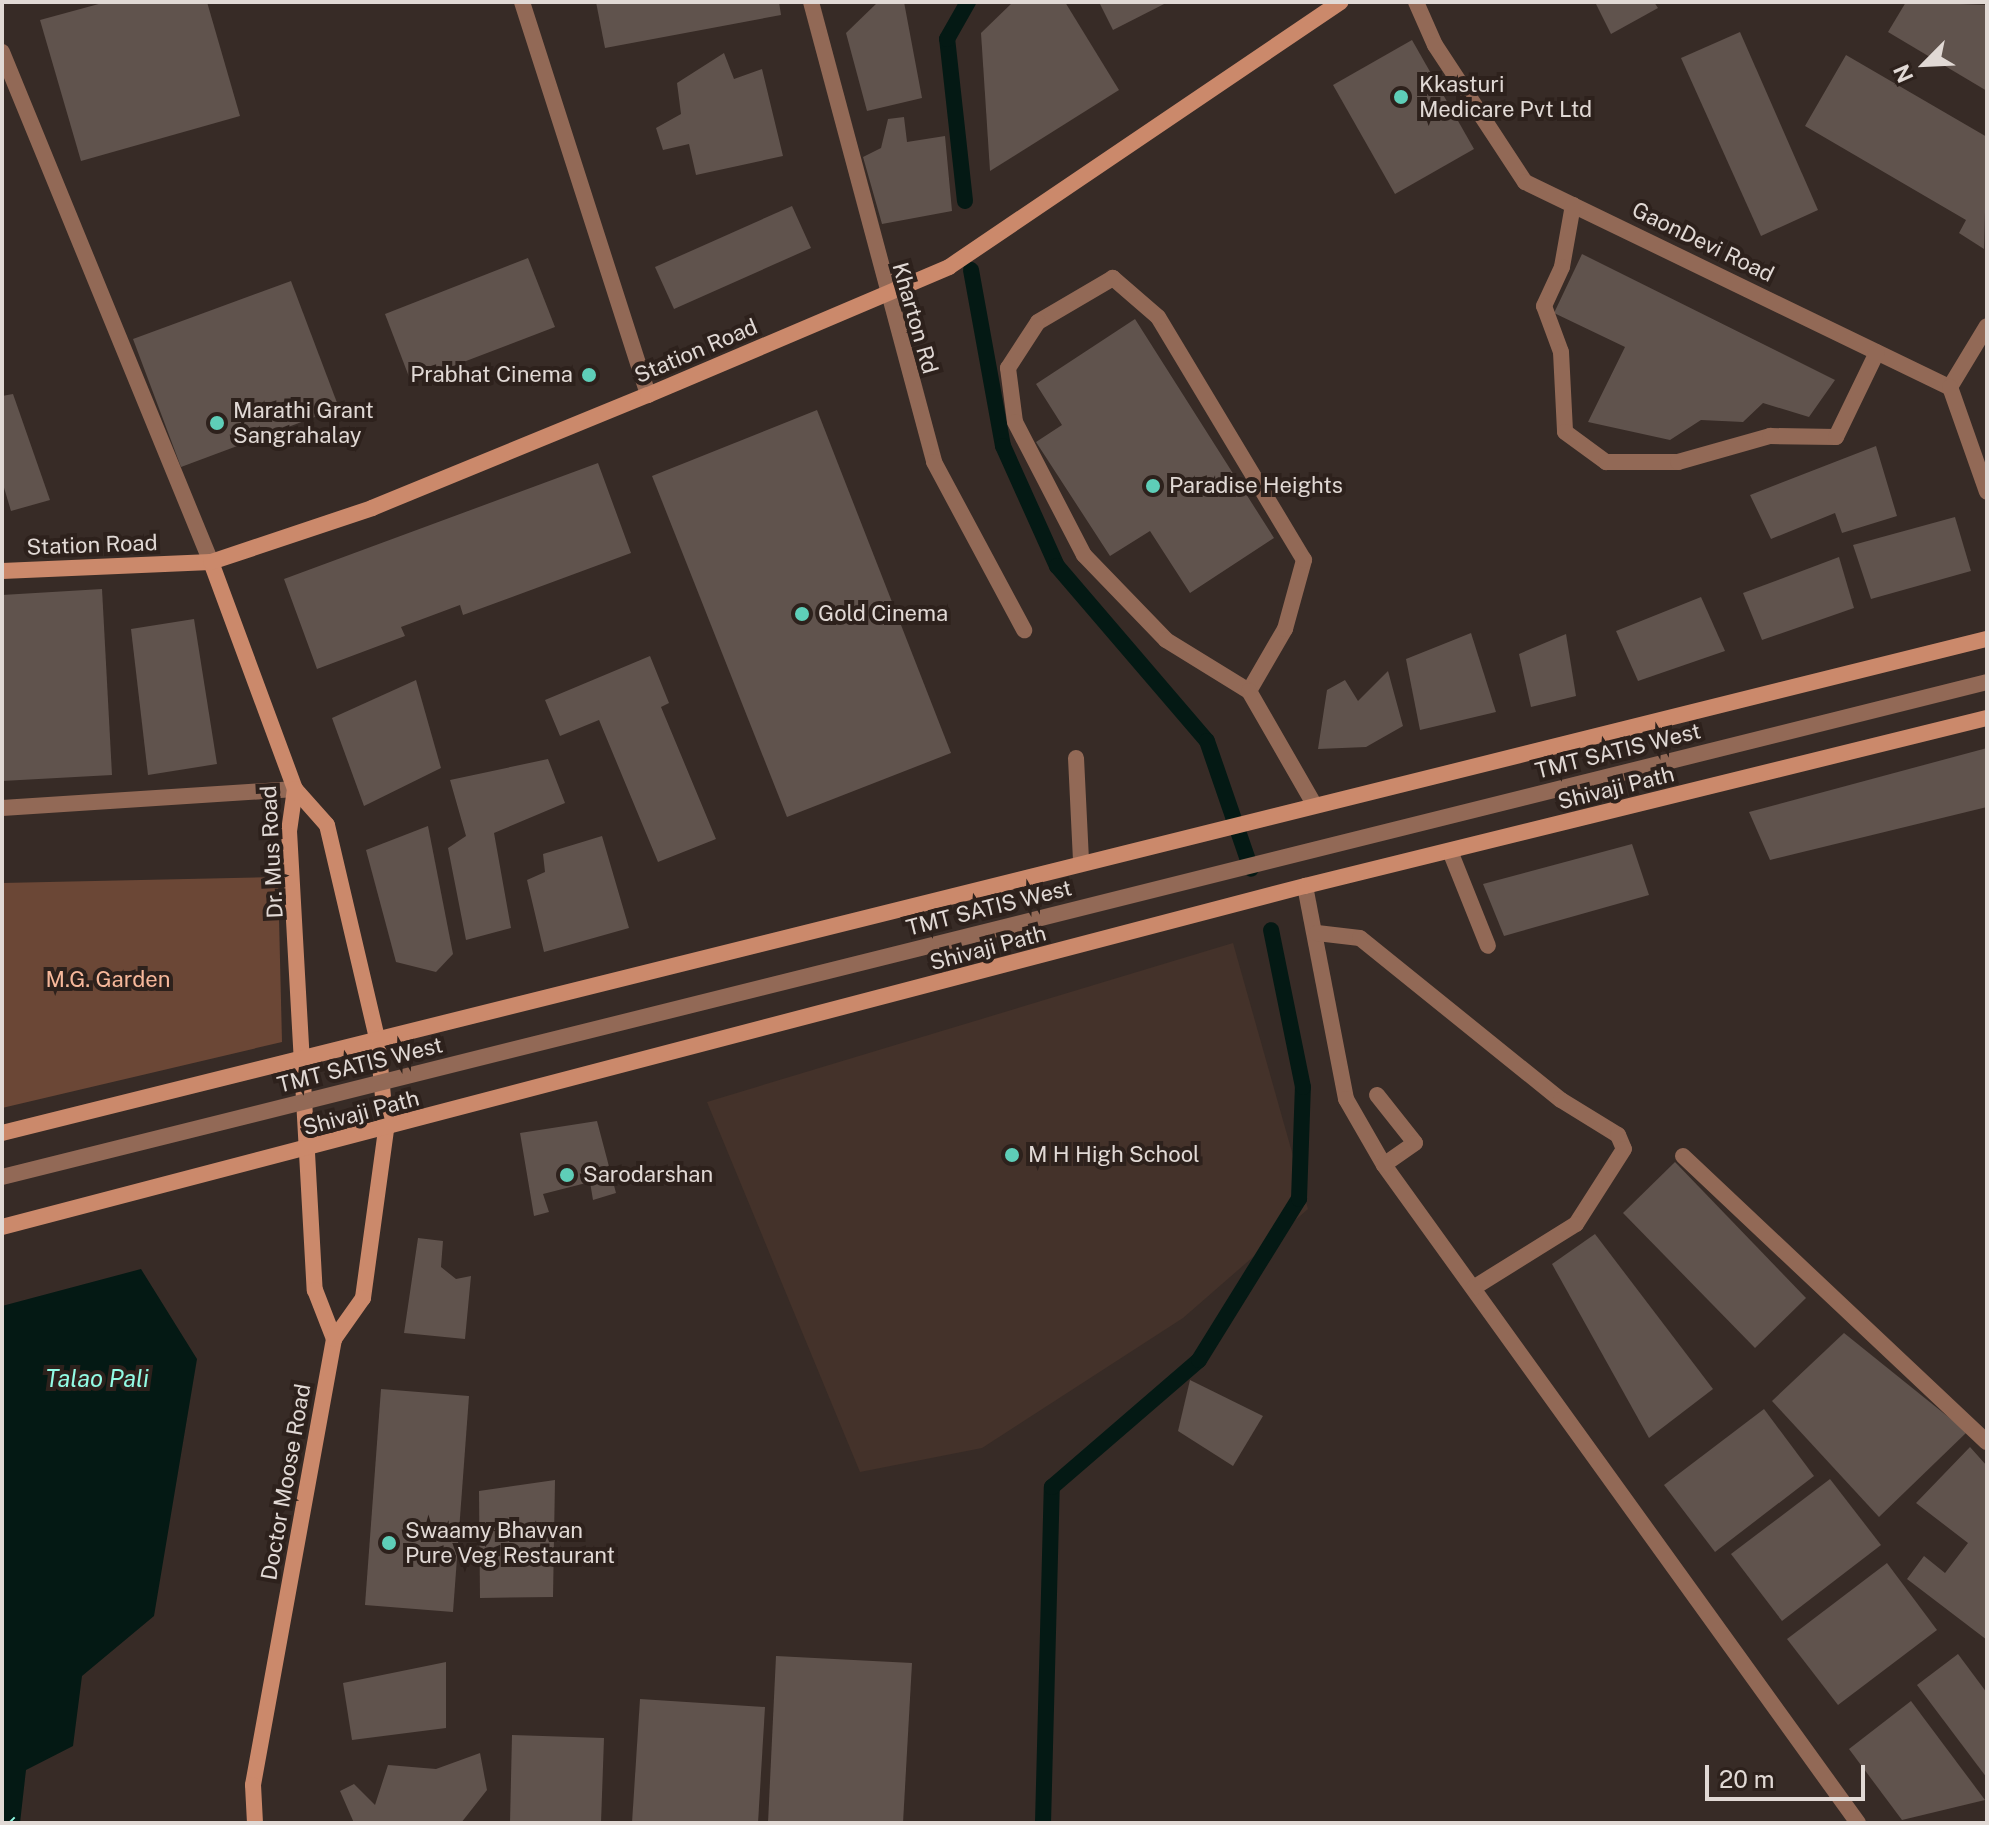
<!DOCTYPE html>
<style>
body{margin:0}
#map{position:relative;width:1989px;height:1825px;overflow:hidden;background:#372b26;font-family:"Public Sans",sans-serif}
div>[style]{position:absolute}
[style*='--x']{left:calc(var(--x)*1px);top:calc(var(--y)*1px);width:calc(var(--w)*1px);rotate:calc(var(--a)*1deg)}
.built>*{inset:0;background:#44322a}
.green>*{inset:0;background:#6b4736}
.water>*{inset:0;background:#041914}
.stream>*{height:16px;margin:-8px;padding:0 8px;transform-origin:8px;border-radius:8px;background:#041914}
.ferry>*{height:2px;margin-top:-1px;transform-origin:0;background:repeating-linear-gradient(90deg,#92fce5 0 10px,transparent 0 18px)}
.building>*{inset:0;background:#60534d}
.lane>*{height:16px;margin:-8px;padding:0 8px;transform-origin:8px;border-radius:8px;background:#926956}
.street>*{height:16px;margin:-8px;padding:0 8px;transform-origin:8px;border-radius:8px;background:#926956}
.secondary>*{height:16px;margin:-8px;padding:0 8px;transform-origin:8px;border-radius:8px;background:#cb896b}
.lane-bridge>*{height:16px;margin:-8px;padding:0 8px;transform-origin:8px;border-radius:8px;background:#926956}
.dots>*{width:22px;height:22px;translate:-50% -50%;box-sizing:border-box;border:4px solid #2d211c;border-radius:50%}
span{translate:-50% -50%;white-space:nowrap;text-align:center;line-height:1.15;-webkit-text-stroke:8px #2d211c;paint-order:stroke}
.poi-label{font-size:22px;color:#e1d9d5}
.left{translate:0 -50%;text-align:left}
.right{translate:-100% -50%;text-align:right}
.street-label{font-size:22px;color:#e1d9d5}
.park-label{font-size:22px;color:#f7b89b}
.water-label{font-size:24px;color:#92fce5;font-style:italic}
.frame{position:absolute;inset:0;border:4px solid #e1d9d5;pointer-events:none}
.north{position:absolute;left:1885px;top:24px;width:80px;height:80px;-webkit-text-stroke:6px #2d211c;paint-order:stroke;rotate:246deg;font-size:22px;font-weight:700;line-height:32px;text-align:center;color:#e1d9d5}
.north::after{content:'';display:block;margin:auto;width:28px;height:36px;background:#e1d9d5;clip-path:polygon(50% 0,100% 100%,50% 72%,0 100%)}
.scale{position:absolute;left:1705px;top:1765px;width:160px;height:36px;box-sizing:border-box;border:4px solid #e1d9d5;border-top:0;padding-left:10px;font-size:24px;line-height:28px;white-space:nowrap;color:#e1d9d5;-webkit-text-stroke:6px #2d211c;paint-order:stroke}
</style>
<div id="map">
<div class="built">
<div style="clip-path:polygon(1233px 943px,1308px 1209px,1183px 1318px,982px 1448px,860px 1472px,707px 1102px)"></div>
</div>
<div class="green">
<div style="clip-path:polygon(278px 877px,282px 1042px,2px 1108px,2px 883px)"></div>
</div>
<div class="water">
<div style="clip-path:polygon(141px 1269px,197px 1359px,154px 1616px,82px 1676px,73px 1746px,26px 1770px,20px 1823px,2px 1823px,2px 1306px)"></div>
</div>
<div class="stream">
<div style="--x:965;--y:201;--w:163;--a:-96.3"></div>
<div style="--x:947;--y:39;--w:43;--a:-60.4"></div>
<div style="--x:971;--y:270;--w:179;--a:79.7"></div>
<div style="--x:1003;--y:446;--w:132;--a:65.8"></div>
<div style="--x:1057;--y:566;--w:230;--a:49.4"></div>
<div style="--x:1207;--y:741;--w:135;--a:71"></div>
<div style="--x:1043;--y:1823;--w:336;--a:-88.5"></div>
<div style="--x:1052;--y:1487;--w:194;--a:-40.8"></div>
<div style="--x:1199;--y:1360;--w:190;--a:-58.2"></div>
<div style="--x:1299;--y:1199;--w:112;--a:-88"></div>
<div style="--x:1303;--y:1087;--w:160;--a:-101.5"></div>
</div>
<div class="ferry">
<div style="--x:9;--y:1823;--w:8;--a:-45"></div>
</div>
<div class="building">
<div style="clip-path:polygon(106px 2px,207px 2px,240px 116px,81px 161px,40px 20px)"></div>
<div style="clip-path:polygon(596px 2px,779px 2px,781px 15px,605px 48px)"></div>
<div style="clip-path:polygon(878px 2px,904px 2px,922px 98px,867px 111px,846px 33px)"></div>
<div style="clip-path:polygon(1013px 2px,1065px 2px,1119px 90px,990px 171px,981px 33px)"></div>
<div style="clip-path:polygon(1099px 2px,1168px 2px,1113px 30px)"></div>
<div style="clip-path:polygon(1595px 2px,1654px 2px,1658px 8px,1611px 34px)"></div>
<div style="clip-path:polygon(1906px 2px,1987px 5px,1987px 91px,1888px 32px)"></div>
<div style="clip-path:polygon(1740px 32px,1818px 210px,1761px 236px,1681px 58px)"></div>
<div style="clip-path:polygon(1412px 40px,1474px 149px,1395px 194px,1333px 85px)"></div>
<div style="clip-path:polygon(724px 53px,734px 79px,762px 69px,783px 156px,696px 175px,689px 144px,663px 150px,656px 128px,681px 114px,677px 83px)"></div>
<div style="clip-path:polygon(1846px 55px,1987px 137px,1984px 249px,1959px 233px,1966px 220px,1805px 126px)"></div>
<div style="clip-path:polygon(904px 117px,907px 142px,945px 136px,952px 211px,882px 224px,863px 157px,881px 148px,888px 119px)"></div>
<div style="clip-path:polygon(792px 206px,811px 248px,674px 309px,655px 267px)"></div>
<div style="clip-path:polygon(1582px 254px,1835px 380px,1809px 417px,1763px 403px,1743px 422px,1701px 420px,1670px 440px,1588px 422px,1625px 347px,1554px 313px)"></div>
<div style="clip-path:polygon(528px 258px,555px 327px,411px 382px,385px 314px)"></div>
<div style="clip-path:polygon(291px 281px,339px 408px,181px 467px,133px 339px)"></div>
<div style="clip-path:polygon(1135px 319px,1274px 538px,1190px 593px,1150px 531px,1110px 556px,1036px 442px,1062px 425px,1036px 384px)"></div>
<div style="clip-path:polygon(13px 394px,50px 500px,11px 511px,2px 481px,2px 396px)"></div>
<div style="clip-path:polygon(817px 410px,951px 753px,787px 817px,652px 476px)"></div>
<div style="clip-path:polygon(1876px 446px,1897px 516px,1842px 533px,1835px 513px,1771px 539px,1750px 495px)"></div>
<div style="clip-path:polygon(598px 463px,631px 553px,463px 615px,460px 605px,401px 627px,405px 636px,317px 669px,284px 579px)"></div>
<div style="clip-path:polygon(1955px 517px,1971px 571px,1871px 599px,1853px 545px)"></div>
<div style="clip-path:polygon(1839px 557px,1854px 608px,1762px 640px,1743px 593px)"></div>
<div style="clip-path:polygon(102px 589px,112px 775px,2px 781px,2px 595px)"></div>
<div style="clip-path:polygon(1701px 597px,1725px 651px,1638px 681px,1616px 631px)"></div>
<div style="clip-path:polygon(194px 619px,217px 764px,148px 775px,131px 629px)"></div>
<div style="clip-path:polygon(1471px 633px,1496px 712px,1420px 730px,1406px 659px)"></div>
<div style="clip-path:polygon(1566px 634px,1576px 696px,1531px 707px,1519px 654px)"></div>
<div style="clip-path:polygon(650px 656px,669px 703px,661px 707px,716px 839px,658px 862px,599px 720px,560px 736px,545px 700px)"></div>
<div style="clip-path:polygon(1388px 671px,1403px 726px,1366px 747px,1318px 749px,1327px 690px,1345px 680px,1358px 701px)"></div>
<div style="clip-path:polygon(416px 680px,441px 768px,364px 806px,332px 718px)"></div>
<div style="clip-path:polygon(1987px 748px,1987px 807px,1770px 860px,1749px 812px)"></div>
<div style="clip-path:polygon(548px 759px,565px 803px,494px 833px,511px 928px,466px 940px,448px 848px,466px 836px,450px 780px)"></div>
<div style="clip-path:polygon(428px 826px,453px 954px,436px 972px,396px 962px,366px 850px)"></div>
<div style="clip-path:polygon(602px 836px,629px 928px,544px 952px,527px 880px,545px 872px,543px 854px)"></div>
<div style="clip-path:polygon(1632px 844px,1649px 895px,1504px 936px,1483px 884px)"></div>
<div style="clip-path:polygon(597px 1121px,616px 1193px,593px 1200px,590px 1182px,543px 1194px,549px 1212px,534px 1216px,520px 1133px)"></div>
<div style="clip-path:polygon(1675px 1162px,1806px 1298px,1755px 1348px,1623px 1213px)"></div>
<div style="clip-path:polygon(1595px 1234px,1713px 1389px,1649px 1438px,1552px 1264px)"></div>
<div style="clip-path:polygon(418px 1238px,443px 1241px,441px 1267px,456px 1279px,471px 1276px,465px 1339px,404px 1333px)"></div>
<div style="clip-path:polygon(1844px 1333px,1967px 1432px,1879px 1517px,1772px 1401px)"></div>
<div style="clip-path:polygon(1190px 1380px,1263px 1416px,1233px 1466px,1178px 1431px)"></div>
<div style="clip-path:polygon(381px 1389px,469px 1396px,453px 1612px,365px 1605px)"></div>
<div style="clip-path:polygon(1764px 1409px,1814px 1476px,1715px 1552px,1664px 1485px)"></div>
<div style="clip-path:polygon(1970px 1447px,1987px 1466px,1987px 1640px,1907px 1579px,1924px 1556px,1945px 1573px,1968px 1543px,1916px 1503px)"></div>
<div style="clip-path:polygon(1830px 1479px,1881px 1545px,1782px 1621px,1731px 1554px)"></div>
<div style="clip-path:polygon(555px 1480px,553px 1597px,480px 1598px,479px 1491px)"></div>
<div style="clip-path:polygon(1887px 1563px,1937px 1630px,1838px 1705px,1787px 1639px)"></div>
<div style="clip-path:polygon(1958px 1654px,1987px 1693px,1987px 1778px,1917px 1685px)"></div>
<div style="clip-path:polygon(776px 1656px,912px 1663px,903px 1823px,768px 1823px)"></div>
<div style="clip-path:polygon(446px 1662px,446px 1728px,352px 1740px,343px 1683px)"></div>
<div style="clip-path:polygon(640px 1699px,765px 1707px,758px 1823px,632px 1823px)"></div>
<div style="clip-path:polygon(1911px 1701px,1985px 1800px,1902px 1820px,1849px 1749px)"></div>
<div style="clip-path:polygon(512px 1735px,604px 1738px,601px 1823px,510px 1823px)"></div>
<div style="clip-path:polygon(480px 1753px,487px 1790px,461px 1823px,354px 1823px,340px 1791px,354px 1784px,375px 1805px,388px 1765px,436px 1769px)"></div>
</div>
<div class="lane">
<div style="--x:1950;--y:387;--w:71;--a:-58.8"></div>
<div style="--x:2;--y:808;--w:294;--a:-3.7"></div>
<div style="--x:1450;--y:851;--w:102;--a:68.2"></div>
</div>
<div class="street">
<div style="--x:522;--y:2;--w:413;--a:72.2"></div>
<div style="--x:811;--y:2;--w:476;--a:75"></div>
<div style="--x:934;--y:462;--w:191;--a:61.8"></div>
<div style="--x:1416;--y:2;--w:47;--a:66.2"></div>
<div style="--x:1435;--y:45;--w:164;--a:56.7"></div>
<div style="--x:1525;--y:182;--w:472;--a:25.8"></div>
<div style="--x:1950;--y:387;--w:111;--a:70.6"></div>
<div style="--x:2;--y:52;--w:551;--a:67.72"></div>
<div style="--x:1573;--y:205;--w:63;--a:100.1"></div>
<div style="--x:1562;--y:267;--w:43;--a:114.8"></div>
<div style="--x:1544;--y:306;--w:49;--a:69.7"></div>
<div style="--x:1561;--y:352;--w:80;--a:87.1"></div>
<div style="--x:1565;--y:432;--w:51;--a:36.2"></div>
<div style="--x:1606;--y:462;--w:72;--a:0"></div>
<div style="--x:1678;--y:462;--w:96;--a:-15.8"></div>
<div style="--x:1770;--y:436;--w:66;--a:0.9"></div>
<div style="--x:1836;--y:437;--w:94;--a:-64.2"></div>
<div style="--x:1249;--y:691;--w:72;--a:-59.9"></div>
<div style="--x:1285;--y:629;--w:72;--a:-74.6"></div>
<div style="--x:1304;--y:560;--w:283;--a:-121"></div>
<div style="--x:1158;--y:317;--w:60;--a:-139.1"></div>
<div style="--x:1113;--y:278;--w:87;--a:149.6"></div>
<div style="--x:1038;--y:322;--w:55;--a:123.1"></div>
<div style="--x:1008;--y:368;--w:54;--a:82.6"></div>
<div style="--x:1015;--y:422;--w:150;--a:62.6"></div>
<div style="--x:1084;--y:555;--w:118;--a:46"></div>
<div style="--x:1166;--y:640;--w:97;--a:31.6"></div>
<div style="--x:1249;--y:691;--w:130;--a:60.1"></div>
<div style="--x:1076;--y:758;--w:103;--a:87.2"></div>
<div style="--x:1305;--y:886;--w:217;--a:79.1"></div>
<div style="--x:1346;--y:1099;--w:76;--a:60.1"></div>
<div style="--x:1384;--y:1165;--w:811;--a:54.23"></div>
<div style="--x:1317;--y:933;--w:43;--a:6.6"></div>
<div style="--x:1360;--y:938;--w:258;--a:38.9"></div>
<div style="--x:1561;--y:1100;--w:67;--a:31.6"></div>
<div style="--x:1618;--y:1135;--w:15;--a:67"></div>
<div style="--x:1624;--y:1149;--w:89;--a:122.6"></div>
<div style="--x:1576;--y:1224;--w:121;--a:148.1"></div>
<div style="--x:1377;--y:1095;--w:61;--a:51.6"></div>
<div style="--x:1415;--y:1143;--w:38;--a:145"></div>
<div style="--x:1683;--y:1156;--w:417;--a:43.3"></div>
</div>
<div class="secondary">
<div style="--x:211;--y:562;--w:242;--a:69.7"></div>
<div style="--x:295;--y:789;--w:42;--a:98.1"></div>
<div style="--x:289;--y:831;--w:460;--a:86.8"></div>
<div style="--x:315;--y:1290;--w:53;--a:68.8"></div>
<div style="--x:334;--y:1339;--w:453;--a:100.3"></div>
<div style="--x:253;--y:1785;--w:38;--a:87"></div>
<div style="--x:2;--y:571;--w:209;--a:-2.5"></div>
<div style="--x:211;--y:562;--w:170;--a:-18.5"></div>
<div style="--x:372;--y:508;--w:298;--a:-22.3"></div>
<div style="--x:648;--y:395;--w:327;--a:-23"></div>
<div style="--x:949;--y:267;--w:473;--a:-34.1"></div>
<div style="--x:295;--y:789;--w:48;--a:48.4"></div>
<div style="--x:327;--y:825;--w:224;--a:76.8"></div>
<div style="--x:378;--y:1043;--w:87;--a:84.7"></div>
<div style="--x:386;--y:1130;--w:170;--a:97.8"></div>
<div style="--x:363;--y:1298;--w:50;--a:125.3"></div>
<div style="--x:2;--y:1133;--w:2046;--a:-13.98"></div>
<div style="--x:2;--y:1227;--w:1347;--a:-14.67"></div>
<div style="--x:1305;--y:886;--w:702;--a:-13.84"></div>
</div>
<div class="lane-bridge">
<div style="--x:2;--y:1177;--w:2046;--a:-14"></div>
</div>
<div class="dots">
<div style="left:1401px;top:97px;background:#5eceb8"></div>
<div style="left:589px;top:375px;background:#5eceb8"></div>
<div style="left:217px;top:423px;background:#5eceb8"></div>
<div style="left:1153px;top:486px;background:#5eceb8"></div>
<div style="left:802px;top:614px;background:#5eceb8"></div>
<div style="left:1012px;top:1155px;background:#5eceb8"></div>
<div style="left:567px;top:1175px;background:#5eceb8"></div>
<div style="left:389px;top:1543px;background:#5eceb8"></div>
</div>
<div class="poi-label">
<span class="left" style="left:1419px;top:97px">Kkasturi<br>Medicare Pvt Ltd</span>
<span class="right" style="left:573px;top:375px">Prabhat Cinema</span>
<span class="left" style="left:233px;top:423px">Marathi Grant<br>Sangrahalay</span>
<span class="left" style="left:1169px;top:486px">Paradise Heights</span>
<span class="left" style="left:818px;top:614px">Gold Cinema</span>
<span class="left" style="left:1028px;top:1155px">M H High School</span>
<span class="left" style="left:583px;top:1175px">Sarodarshan</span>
<span class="left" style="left:405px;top:1543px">Swaamy Bhavvan<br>Pure Veg Restaurant</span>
</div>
<div class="street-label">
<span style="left:1703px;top:242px;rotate:26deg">GaonDevi Road</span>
<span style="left:915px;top:318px;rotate:74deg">Kharton Rd</span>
<span style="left:696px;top:351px;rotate:-23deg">Station Road</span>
<span style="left:92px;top:545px;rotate:-2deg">Station Road</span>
<span style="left:1618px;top:751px;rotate:-14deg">TMT SATIS West</span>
<span style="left:1616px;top:788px;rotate:-14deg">Shivaji Path</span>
<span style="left:272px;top:852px;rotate:-93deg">Dr. Mus Road</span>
<span style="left:989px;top:908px;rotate:-14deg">TMT SATIS West</span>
<span style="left:988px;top:948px;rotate:-15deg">Shivaji Path</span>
<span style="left:360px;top:1065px;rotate:-14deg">TMT SATIS West</span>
<span style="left:361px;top:1113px;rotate:-15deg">Shivaji Path</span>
<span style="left:286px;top:1482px;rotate:-80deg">Doctor Moose Road</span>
</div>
<div class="park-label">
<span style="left:108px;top:980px">M.G. Garden</span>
</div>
<div class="water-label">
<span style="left:97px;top:1379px">Talao Pali</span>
</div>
<div class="frame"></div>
<div class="north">N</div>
<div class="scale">20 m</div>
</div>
